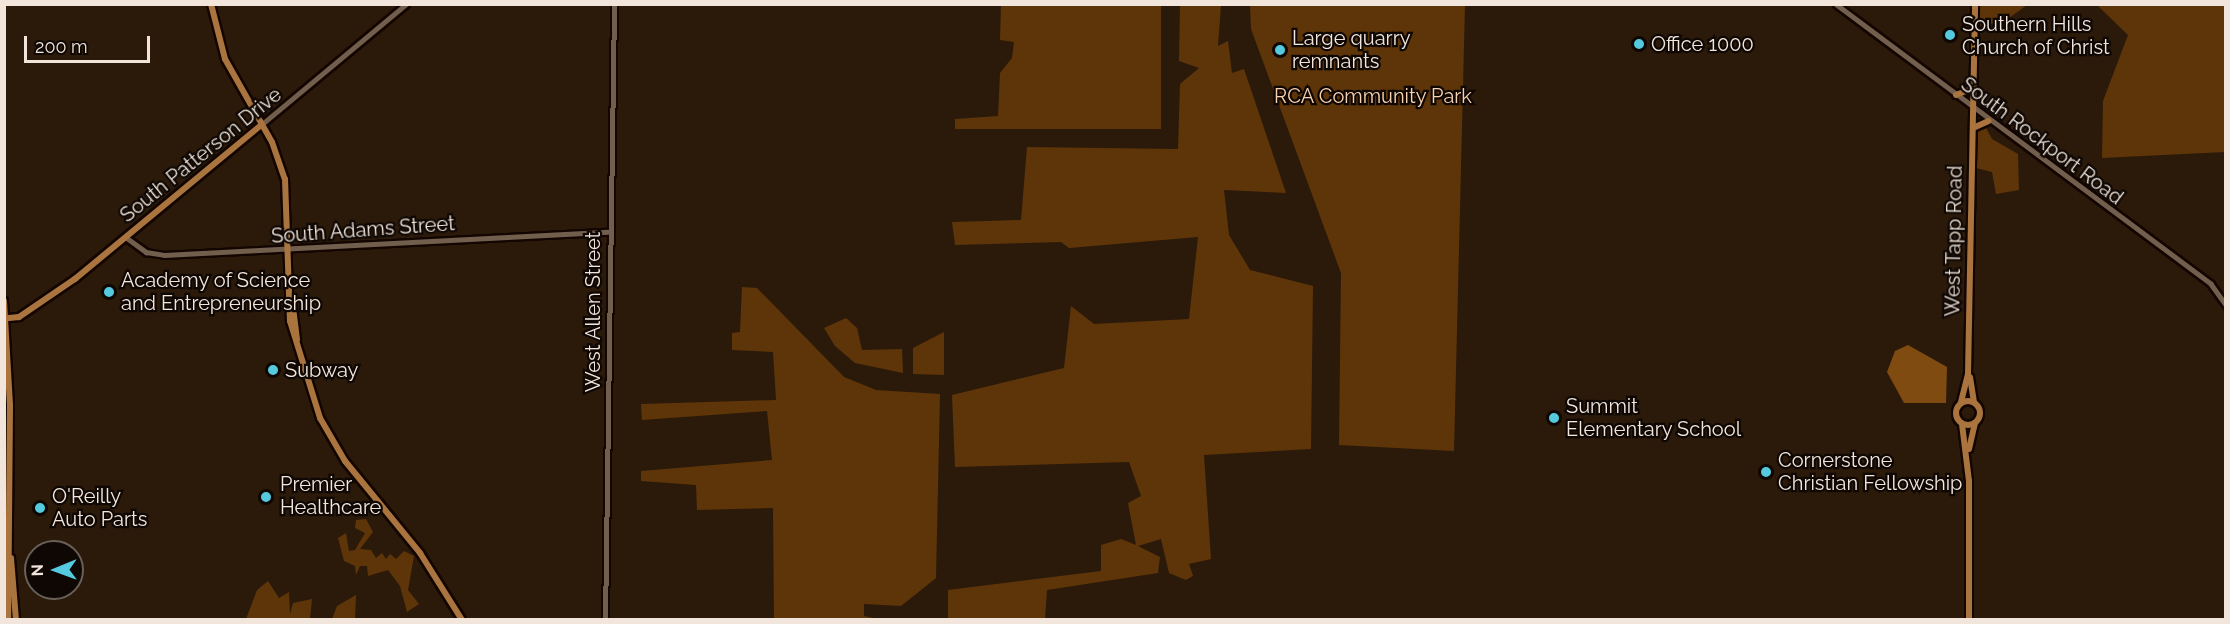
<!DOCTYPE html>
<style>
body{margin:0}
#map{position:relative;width:2230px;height:624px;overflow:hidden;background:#2b1a0a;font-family:Raleway,sans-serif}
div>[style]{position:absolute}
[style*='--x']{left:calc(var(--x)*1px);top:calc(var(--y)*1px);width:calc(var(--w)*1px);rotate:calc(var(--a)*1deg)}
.green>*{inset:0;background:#5e3509}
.water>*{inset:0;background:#804b10}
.roads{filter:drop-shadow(2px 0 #130500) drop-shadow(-2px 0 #130500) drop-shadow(0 2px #130500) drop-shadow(0 -2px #130500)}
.minor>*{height:4.5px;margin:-2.25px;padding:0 2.25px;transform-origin:2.25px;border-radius:2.25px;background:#725e4c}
.major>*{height:6px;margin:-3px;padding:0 3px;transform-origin:3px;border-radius:3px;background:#aa743e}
.major>.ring{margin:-3px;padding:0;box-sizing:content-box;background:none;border:6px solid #aa743e;border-radius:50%}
.dots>*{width:16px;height:16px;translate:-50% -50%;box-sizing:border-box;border:3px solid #0e0703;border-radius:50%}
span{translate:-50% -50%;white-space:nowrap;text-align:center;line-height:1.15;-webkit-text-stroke:4.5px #0e0703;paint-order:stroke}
.poi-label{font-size:20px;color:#f2e6dc}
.left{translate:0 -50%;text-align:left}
.park-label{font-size:20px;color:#f8d1b0}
.street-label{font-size:20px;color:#f2e6dc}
.frame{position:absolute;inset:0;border:6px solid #f2e6dc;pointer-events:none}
.north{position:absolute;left:24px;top:540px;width:60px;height:60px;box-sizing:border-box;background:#0e0703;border:2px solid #69605a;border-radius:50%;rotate:269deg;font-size:16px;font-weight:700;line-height:24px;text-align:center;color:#f2e6dc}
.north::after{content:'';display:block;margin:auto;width:21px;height:27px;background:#55cadf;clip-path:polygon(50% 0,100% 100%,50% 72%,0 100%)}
.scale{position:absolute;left:24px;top:36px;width:126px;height:27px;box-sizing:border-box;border:3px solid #f2e6dc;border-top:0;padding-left:8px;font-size:18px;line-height:21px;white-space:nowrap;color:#f2e6dc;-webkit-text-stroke:4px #0e0703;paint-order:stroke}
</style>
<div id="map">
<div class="green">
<div style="clip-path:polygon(1001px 5px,1161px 5px,1161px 129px,955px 129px,955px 119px,998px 116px,1000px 73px,1012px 58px,1014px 42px,1000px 40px)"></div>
<div style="clip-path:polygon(1180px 5px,1221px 5px,1218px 46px,1228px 41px,1232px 73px,1244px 69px,1286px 193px,1224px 190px,1229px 235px,1250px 270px,1313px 286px,1311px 449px,1204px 455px,1211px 559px,1189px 564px,1193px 576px,1186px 580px,1169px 573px,1161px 539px,1138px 546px,1160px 557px,1158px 573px,1047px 590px,1045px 619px,948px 619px,948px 590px,1101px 571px,1101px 545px,1121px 539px,1136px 545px,1128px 503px,1141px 496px,1129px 462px,955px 467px,952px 395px,1064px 368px,1071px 306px,1094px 324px,1189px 319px,1198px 237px,1069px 248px,1061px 242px,955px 245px,952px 222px,1021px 220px,1027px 147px,1178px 149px,1180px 84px,1199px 68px,1179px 61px)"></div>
<div style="clip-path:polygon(1250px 5px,1465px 5px,1454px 451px,1339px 445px,1341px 273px,1251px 29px)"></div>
<div style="clip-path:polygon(1977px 5px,2027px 5px,2002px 23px,1977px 25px)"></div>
<div style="clip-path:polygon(2097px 5px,2225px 5px,2225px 152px,2102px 158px,2103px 101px,2128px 35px)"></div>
<div style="clip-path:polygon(1984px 124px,1992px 139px,2018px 154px,2019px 190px,1996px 194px,1992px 172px,1976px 168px,1977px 130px)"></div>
<div style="clip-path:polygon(742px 287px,757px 288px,844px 377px,876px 390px,940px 394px,936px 578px,901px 606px,864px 604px,864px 616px,878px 619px,774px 619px,773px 508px,697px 510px,696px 485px,641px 481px,641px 471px,772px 460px,767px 411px,642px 420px,641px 404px,776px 400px,773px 352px,732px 350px,732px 333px,740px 332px)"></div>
<div style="clip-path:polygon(846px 318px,857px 328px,862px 350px,902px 349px,903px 373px,855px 363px,835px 346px,824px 328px)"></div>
<div style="clip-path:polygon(944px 332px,944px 375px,913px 374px,913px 348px)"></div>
<div style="clip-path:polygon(366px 519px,373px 532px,360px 549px,371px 550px,376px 558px,382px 553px,386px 559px,390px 554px,396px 559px,404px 551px,414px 556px,408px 590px,419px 604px,407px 612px,400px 586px,388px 570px,368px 576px,367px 566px,360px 566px,356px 575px,355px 566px,344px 561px,338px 538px,346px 533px,349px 551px,355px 550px,365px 533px,355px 528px,356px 520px)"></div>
<div style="clip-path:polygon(268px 581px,279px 598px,289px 592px,290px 614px,293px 603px,312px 599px,310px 619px,246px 619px,257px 590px)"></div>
<div style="clip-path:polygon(356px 595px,355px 619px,332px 619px,337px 606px)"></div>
</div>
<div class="water">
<div style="clip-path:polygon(1908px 345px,1947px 367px,1946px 403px,1904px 403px,1887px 372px,1895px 351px)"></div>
</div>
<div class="roads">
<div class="minor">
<div style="--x:1836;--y:4;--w:468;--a:36.7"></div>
<div style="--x:2211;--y:284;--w:26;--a:54"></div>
<div style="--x:261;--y:125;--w:189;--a:-39.8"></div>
<div style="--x:127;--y:238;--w:24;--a:36"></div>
<div style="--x:146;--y:252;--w:18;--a:9"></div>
<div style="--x:164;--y:255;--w:444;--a:-3"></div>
<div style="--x:605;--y:620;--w:616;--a:-89.16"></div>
</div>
<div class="major">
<div style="--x:211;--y:4;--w:57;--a:75.7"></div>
<div style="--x:225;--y:59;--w:95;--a:60.5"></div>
<div style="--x:272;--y:142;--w:39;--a:71"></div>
<div style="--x:285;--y:179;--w:142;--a:88"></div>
<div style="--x:290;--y:321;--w:102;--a:72.8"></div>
<div style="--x:320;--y:418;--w:50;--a:59.8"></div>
<div style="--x:345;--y:461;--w:119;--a:50.8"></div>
<div style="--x:420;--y:553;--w:79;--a:57.9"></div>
<div style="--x:1956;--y:95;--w:18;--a:-22"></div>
<div style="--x:1973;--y:128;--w:17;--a:-24"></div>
<div style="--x:292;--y:299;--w:41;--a:83"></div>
<div style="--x:4;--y:301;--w:104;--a:86.7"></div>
<div style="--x:10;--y:405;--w:215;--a:90.5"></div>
<div style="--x:9;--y:318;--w:10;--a:-6"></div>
<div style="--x:19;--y:317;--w:68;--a:-34.2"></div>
<div style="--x:75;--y:279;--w:241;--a:-39.6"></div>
<div style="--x:1970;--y:377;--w:25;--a:81"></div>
<div class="ring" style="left:1956px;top:401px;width:18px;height:18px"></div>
<div style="--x:1961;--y:402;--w:29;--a:-76"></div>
<div style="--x:1968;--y:374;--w:370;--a:-88.9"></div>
<div style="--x:1962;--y:424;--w:57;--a:83"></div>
<div style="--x:1969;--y:481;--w:139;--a:90"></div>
<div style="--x:1969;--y:449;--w:27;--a:-77"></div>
<div style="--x:11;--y:558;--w:62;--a:85.4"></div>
</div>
</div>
<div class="dots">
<div style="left:1950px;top:35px;background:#55cadf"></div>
<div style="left:1639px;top:44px;background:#55cadf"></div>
<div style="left:1280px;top:50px;background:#55cadf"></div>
<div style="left:109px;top:292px;background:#55cadf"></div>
<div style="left:273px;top:370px;background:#55cadf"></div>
<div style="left:1554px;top:418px;background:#55cadf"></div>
<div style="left:1766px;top:472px;background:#55cadf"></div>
<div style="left:266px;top:497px;background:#55cadf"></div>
<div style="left:40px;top:508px;background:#55cadf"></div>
</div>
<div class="poi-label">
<span class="left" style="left:1962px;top:36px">Southern Hills<br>Church of Christ</span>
<span class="left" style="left:1292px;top:50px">Large quarry<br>remnants</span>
<span class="left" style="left:1651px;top:44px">Office 1000</span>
<span class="left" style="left:121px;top:292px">Academy of Science<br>and Entrepreneurship</span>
<span class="left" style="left:285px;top:370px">Subway</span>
<span class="left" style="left:1566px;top:418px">Summit<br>Elementary School</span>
<span class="left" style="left:1778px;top:472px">Cornerstone<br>Christian Fellowship</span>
<span class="left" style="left:280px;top:496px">Premier<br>Healthcare</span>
<span class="left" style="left:52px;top:508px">O'Reilly<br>Auto Parts</span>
</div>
<div class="park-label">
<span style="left:1373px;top:96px">RCA Community Park</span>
</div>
<div class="street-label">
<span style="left:2042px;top:141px;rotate:37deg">South Rockport Road</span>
<span style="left:201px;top:155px;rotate:-39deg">South Patterson Drive</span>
<span style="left:363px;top:230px;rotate:-4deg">South Adams Street</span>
<span style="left:1954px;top:241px;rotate:-89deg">West Tapp Road</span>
<span style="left:593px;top:312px;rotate:-90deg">West Allen Street</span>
</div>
<div class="frame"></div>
<div class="north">N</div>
<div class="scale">200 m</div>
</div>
